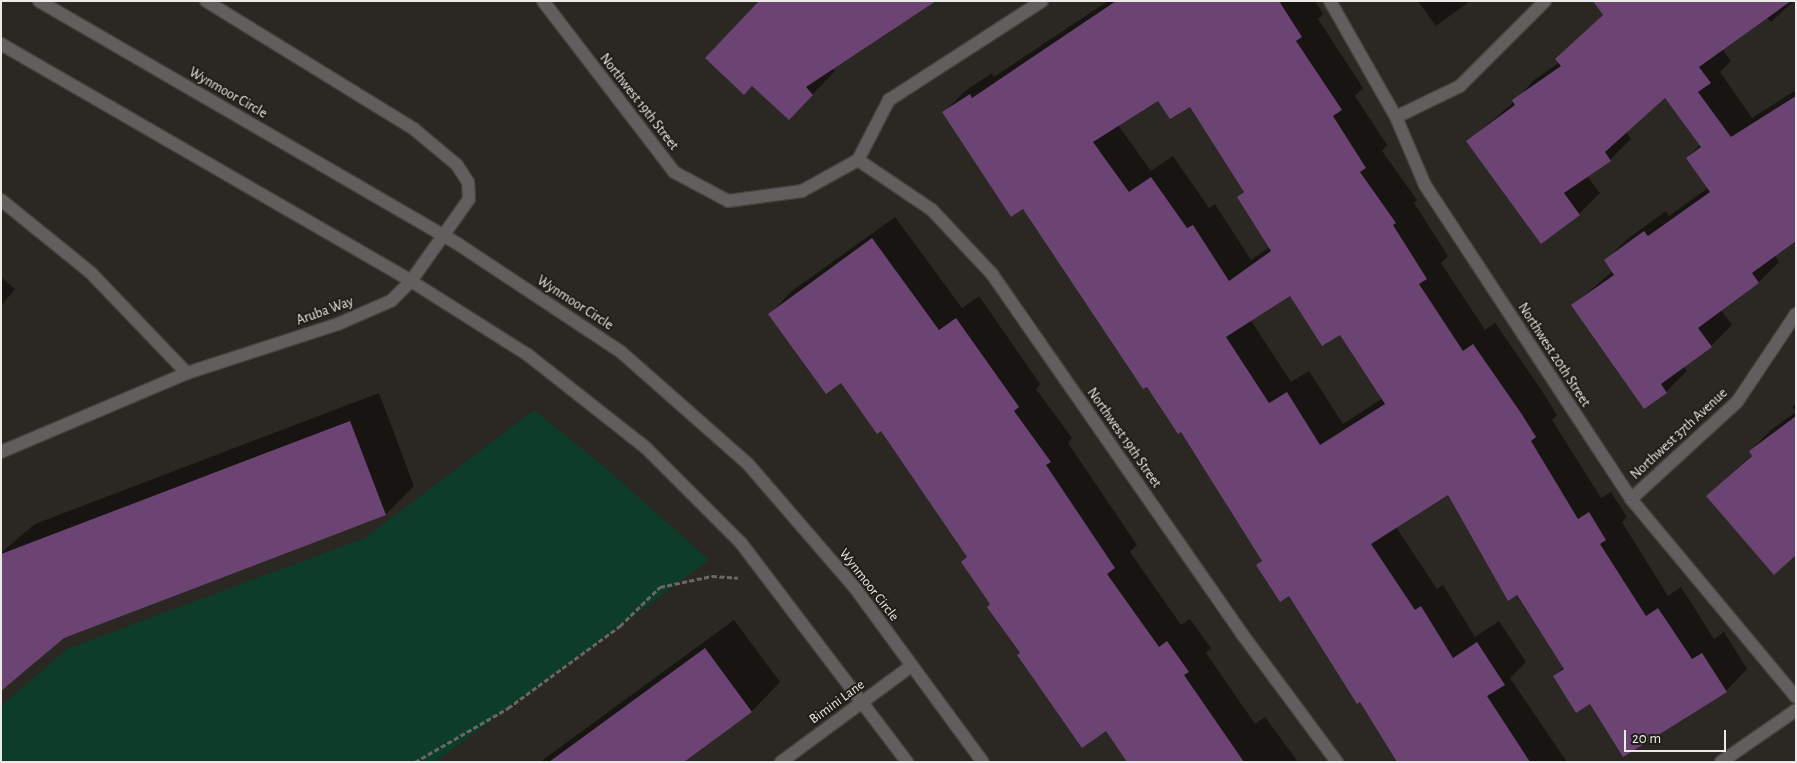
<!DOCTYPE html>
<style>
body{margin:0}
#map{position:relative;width:1797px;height:763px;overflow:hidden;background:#2b2722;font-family:"Alegreya Sans",sans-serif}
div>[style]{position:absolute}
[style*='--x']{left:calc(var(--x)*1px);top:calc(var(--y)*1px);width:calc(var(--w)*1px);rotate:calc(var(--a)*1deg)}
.green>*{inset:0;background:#0d3c2a}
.shadow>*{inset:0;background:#0007}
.building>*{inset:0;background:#6b4474}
.path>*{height:3px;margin-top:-1.5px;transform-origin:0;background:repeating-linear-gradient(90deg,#6a6662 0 5px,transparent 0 7.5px)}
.roads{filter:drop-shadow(1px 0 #46423d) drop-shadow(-1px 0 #46423d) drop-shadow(0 1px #46423d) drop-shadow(0 -1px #46423d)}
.minor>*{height:12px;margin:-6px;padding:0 6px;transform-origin:6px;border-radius:6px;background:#615e5d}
span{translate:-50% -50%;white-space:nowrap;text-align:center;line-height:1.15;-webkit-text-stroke:4px #211d19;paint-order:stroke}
.street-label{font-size:14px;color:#eceae6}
.frame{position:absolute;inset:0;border:2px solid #eceae6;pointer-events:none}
.scale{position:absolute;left:1624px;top:730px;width:102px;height:22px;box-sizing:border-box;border:2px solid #eceae6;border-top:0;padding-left:6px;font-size:15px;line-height:18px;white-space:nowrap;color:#eceae6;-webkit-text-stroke:4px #211d19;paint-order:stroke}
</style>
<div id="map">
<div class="green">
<div style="clip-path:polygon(534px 410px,609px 471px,709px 560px,435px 762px,1px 762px,1px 706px,67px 649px,365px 538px)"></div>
</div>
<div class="shadow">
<div style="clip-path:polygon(761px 1px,835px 71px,811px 96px)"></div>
<div style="clip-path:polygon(evenodd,1108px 1px,1315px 1px,1323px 14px,1318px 19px,1363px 88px,1355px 96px,1387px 145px,1382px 151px,1417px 200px,1414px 203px,1448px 256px,1441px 263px,1485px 330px,1495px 323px,1542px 391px,1557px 415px,1552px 420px,1601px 498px,1611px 492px,1627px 517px,1622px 522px,1668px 596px,1681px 587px,1714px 639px,1724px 632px,1747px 669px,1726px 691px,1591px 702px,1554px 677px,1564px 667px,1448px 494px,1396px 527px,1437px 589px,1443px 585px,1475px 637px,1499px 621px,1526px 662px,1510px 678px,1567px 762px,1405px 762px,1290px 594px,1258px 565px,1263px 560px,1181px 431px,1023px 207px,944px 112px,965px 91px,992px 73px,994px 77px,1108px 1px,1159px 99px,1190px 105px,1245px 190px,1238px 197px,1270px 247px,1251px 260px,1215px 204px,1209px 208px,1173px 156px,1151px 171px,1118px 125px,1159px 99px,1108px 1px,1290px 294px,1340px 333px,1383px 398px,1343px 424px,1309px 371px,1291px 382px,1250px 319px,1290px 294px)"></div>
<div style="clip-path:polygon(1418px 1px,1470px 1px,1436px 26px)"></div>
<div style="clip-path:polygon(1604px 1px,1794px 1px,1771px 22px,1766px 17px,1722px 49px,1731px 61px,1720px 72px,1752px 118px,1796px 90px,1796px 238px,1775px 255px,1779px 262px,1759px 282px,1721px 310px,1732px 325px,1711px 346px,1684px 366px,1687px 371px,1666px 392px,1644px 407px,1573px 305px,1613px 271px,1605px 261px,1626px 240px,1666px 211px,1669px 216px,1708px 188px,1687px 158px,1701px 144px,1665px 96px,1626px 132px,1631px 139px,1610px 160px,1587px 176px,1600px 193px,1579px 214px,1468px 141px,1514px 102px,1534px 80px,1560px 62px,1557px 59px,1604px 14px)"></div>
<div style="clip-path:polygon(895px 217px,962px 308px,979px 296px,1040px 384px,1036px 389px,1072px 438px,1068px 443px,1137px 545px,1130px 552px,1181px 625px,1190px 619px,1211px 648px,1206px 653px,1255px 724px,1265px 717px,1298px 762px,1129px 762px,1106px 729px,1083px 746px,988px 607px,992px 603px,968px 556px,882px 429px,842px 381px,770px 314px,792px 291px)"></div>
<div style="clip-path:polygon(1px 277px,15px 289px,1px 306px)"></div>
<div style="clip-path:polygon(379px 393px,414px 486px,386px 514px,63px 637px,1px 690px,1px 553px,35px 524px)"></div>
<div style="clip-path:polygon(1796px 403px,1796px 411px,1792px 407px)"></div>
<div style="clip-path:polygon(1796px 412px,1796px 553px,1707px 496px,1753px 454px,1750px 451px,1772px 429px)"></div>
<div style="clip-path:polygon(734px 620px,780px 682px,752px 711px,682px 762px,540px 762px)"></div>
</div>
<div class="building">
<div style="clip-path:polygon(759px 1px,936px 1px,806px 87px,813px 95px,789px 120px,752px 86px,744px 95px,705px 58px)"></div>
<div style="clip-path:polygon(evenodd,1116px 1px,1279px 1px,1302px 37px,1296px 41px,1342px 110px,1333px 116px,1366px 168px,1360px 172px,1396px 223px,1393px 225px,1427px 279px,1419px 284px,1463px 351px,1473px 344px,1521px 413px,1536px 437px,1531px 441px,1578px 519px,1589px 512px,1606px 540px,1600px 544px,1646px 616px,1658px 608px,1692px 659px,1702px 653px,1727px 692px,1623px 757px,1590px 704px,1576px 713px,1553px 676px,1564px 669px,1517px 595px,1508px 601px,1448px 495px,1371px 544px,1415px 610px,1421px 606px,1453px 658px,1477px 642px,1505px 685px,1487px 696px,1530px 762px,1397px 762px,1360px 702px,1357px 704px,1289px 596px,1280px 602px,1256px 565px,1262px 561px,1181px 432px,1178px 434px,1147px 387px,1143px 389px,1023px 209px,1011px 217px,942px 112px,970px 94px,972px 98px,1116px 1px,1158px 101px,1170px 119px,1190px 107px,1244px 192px,1237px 197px,1271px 251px,1229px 281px,1193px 225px,1187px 228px,1151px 177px,1129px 192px,1093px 142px,1158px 101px,1116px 1px,1290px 296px,1322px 346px,1340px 335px,1385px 404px,1320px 445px,1287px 392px,1269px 403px,1226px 337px,1290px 296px)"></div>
<div style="clip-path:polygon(1593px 1px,1791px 1px,1699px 67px,1711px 83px,1698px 92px,1731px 137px,1796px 96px,1796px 241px,1752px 273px,1759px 283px,1698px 328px,1712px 347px,1661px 384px,1667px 393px,1644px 409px,1571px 305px,1614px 275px,1604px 260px,1644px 231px,1648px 236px,1710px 192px,1686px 158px,1701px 147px,1665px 98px,1605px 152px,1611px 161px,1564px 193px,1580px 215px,1541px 244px,1466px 141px,1515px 105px,1512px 100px,1561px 66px,1555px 59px,1603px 15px)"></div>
<div style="clip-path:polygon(872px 238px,939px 330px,956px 318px,1019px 407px,1014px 411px,1051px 462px,1046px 465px,1115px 568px,1107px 574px,1159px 647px,1167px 641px,1189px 672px,1184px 675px,1244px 762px,1127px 762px,1106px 731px,1082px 748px,1017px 655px,1020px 653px,987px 607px,990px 604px,961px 562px,967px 557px,881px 431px,877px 434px,841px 383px,826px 394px,768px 314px)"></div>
<div style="clip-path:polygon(1796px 416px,1796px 555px,1774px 575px,1706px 496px,1752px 456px,1749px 451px)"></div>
<div style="clip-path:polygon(350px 421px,386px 515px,64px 638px,1px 691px,1px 554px)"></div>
<div style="clip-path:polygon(705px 648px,752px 712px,684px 762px,549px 762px)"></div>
</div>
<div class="path">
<div style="--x:415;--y:762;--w:108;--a:-30.1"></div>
<div style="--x:508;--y:708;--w:139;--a:-36.2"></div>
<div style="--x:620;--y:626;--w:56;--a:-44.3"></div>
<div style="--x:660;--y:587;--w:53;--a:-11.9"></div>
<div style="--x:712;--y:576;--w:26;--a:4"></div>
</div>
<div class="roads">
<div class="minor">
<div style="--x:39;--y:1;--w:484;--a:30.1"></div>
<div style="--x:458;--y:244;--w:196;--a:33.5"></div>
<div style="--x:621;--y:352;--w:169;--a:41.4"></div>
<div style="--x:748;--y:464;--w:164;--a:49.2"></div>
<div style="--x:855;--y:588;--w:216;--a:53.7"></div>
<div style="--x:543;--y:1;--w:215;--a:52.5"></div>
<div style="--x:674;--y:172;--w:61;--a:28.2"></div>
<div style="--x:728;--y:201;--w:75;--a:-7.7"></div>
<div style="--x:802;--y:191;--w:64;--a:-29"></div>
<div style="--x:858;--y:160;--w:68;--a:-62.7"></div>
<div style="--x:889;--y:100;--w:182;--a:-32.9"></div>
<div style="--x:1330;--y:1;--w:133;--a:60.4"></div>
<div style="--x:1396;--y:117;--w:74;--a:66.9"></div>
<div style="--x:1425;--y:185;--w:376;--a:56.7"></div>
<div style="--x:1631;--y:499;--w:258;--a:50.2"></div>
<div style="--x:1;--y:44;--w:474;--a:30"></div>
<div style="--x:411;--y:281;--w:138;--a:32.3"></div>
<div style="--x:528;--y:355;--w:150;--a:38.2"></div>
<div style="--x:646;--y:448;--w:134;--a:45"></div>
<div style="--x:741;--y:543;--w:275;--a:52.8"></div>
<div style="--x:1396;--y:117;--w:71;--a:-25.8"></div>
<div style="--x:1460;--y:86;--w:120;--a:-45"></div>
<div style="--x:858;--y:160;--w:89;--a:34"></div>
<div style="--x:932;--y:210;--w:88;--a:46.8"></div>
<div style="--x:992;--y:274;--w:438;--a:55.2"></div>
<div style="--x:1242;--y:634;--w:159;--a:53.4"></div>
<div style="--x:1;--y:200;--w:116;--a:39"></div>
<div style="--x:91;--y:273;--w:139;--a:46.2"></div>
<div style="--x:187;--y:373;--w:159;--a:-18"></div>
<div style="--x:338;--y:324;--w:58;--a:-23.5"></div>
<div style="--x:391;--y:301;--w:28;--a:-45"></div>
<div style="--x:411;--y:281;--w:100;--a:-54.7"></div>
<div style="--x:469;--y:199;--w:17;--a:-93"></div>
<div style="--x:468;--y:182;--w:20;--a:-123"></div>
<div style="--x:457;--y:165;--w:56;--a:-140.1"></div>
<div style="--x:414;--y:129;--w:244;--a:-148.4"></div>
<div style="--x:1;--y:452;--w:202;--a:-23"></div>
<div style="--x:1631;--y:499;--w:144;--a:-42.5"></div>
<div style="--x:1737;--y:402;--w:106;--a:-56.2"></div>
<div style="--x:781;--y:762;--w:162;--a:-36.4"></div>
<div style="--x:1721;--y:762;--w:91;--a:-34.7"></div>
</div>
</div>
<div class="street-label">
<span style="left:228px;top:93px;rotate:30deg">Wynmoor Circle</span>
<span style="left:639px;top:102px;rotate:52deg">Northwest 19th Street</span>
<span style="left:575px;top:303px;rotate:33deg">Wynmoor Circle</span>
<span style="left:325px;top:311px;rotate:-20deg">Aruba Way</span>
<span style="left:1554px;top:355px;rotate:57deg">Northwest 20th Street</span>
<span style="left:1679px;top:434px;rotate:-43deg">Northwest 37th Avenue</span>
<span style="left:1124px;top:438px;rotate:55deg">Northwest 19th Street</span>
<span style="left:869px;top:585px;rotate:52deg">Wynmoor Circle</span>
<span style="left:837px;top:702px;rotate:-36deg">Bimini Lane</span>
</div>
<div class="frame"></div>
<div class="scale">20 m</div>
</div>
